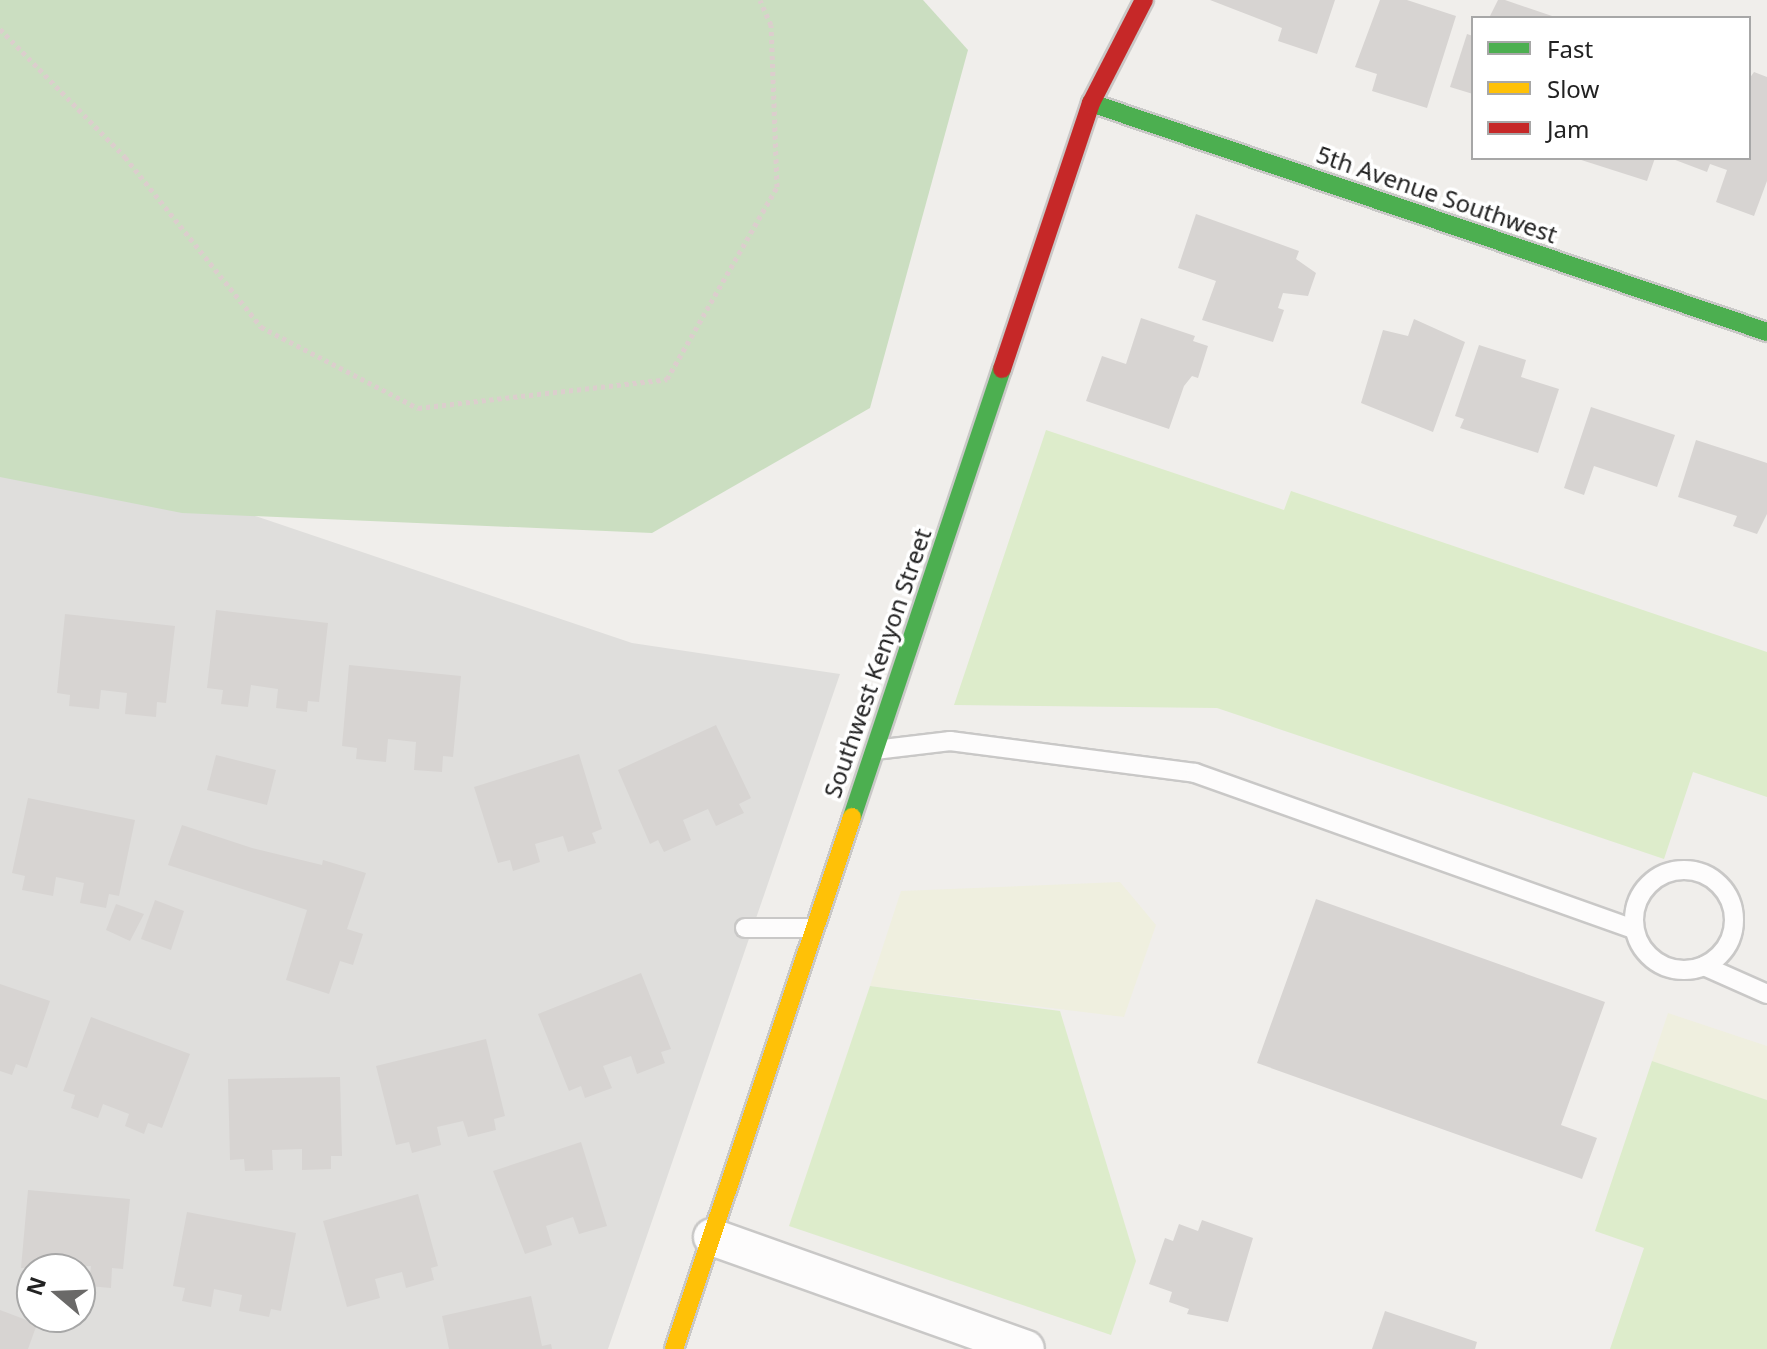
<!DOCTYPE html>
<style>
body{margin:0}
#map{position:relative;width:1767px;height:1349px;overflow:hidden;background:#f0eeeb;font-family:"Noto Sans",sans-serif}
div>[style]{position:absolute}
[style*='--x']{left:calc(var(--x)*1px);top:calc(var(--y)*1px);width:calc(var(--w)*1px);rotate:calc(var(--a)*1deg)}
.residential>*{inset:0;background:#dfdedc}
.farmland>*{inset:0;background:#efefdf}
.grass>*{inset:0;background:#ddeccb}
.forest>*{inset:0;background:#cbdec1}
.building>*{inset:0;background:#d7d4d2}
.path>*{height:5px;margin-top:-2.5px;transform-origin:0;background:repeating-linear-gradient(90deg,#dccecd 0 4px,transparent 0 8px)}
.roads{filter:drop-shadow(2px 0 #c9c8c7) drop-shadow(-2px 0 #c9c8c7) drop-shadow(0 2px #c9c8c7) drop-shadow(0 -2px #c9c8c7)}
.lane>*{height:18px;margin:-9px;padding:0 9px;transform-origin:9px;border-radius:9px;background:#fdfcfc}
.lane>.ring{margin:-9px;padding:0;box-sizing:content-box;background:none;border:18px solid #fdfcfc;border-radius:50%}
.street>*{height:36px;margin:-18px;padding:0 18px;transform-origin:18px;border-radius:18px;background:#fdfcfc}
.fast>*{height:18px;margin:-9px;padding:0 9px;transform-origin:9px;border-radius:9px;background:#4caf50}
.slow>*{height:18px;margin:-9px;padding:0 9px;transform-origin:9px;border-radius:9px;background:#ffc107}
.jam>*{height:18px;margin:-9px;padding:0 9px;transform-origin:9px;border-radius:9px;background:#c62828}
span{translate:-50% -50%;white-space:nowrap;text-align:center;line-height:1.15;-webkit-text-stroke:7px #fff;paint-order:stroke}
.street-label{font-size:24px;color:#222}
.legend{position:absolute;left:1471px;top:16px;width:280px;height:144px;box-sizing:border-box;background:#fff;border:2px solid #a7a7a7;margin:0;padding:10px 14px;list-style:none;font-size:24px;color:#222}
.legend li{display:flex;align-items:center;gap:16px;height:40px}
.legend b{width:40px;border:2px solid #a7a7a7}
.north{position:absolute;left:16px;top:1253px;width:80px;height:80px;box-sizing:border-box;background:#fff;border:2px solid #a7a7a7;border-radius:50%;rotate:289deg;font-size:22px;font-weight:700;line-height:32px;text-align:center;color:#222}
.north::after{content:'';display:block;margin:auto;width:28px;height:36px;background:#6a6968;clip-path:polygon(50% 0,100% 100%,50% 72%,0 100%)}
</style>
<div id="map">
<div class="residential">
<div style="clip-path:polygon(evenodd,0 430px,632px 643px,840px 674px,608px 1349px,0 1349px,0 430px,32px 1269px,80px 1269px,80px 1317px,32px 1317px,32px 1269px)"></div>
</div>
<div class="farmland">
<div style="clip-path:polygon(1120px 882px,1156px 925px,1124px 1017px,870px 986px,901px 891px)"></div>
<div style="clip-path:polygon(1668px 1013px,1767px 1046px,1767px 1100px,1652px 1061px)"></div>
</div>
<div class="grass">
<div style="clip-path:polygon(1046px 430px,1284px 510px,1291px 491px,1767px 652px,1767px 797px,1693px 772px,1664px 859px,1217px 708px,954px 705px)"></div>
<div style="clip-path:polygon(870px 986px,1060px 1011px,1136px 1261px,1111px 1335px,789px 1226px)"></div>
<div style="clip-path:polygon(1652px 1061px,1767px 1100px,1767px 1349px,1610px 1349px,1644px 1248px,1595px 1231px)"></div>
</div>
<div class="forest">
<div style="clip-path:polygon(0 0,923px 0,968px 50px,870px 408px,652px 533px,182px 513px,0 477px)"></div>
</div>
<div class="building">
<div style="clip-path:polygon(1210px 0,1335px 0,1317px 54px,1278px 41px,1282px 28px)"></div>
<div style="clip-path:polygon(1380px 0,1407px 0,1456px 16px,1427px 108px,1372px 91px,1377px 74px,1355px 67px)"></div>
<div style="clip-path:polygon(1498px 0,1505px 0,1558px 18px,1489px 18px)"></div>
<div style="clip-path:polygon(1467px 34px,1473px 36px,1473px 94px,1450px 87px)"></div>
<div style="clip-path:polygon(1754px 72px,1767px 77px,1767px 181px,1754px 216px,1716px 202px,1727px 170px,1710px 164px,1707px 172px,1670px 158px,1749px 158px,1749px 79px)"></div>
<div style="clip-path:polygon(1575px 158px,1655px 158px,1647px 181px)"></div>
<div style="clip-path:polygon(1196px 214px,1299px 251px,1296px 259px,1316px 273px,1308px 296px,1283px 293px,1278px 308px,1284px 310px,1273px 342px,1202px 320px,1216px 281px,1178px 268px)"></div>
<div style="clip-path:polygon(1141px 318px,1195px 336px,1193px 341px,1208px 346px,1198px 378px,1192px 376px,1184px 386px,1169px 429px,1086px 401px,1102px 356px,1126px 364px)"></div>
<div style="clip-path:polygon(1414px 319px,1465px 342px,1433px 432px,1361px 403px,1383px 330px,1408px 336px)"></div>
<div style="clip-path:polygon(1479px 345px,1526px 360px,1521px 377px,1559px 389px,1538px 453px,1460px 428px,1464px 419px,1455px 416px)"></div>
<div style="clip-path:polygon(1591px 407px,1675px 435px,1657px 487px,1594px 466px,1584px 495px,1564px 488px)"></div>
<div style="clip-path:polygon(1696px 440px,1767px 463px,1767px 514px,1757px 534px,1733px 526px,1737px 516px,1678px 497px)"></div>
<div style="clip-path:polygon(216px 610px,328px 623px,319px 702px,308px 701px,307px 712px,276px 708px,278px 689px,251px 685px,248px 707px,221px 704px,223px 690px,207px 688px)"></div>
<div style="clip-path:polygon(65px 614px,175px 626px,166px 703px,157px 702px,156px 717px,125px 714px,127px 693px,101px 690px,99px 709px,69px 706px,70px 695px,57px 693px)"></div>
<div style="clip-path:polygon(349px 665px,461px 676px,453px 757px,443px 756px,442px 772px,414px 770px,416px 742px,388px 739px,386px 762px,356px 759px,357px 748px,342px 746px)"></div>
<div style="clip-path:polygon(716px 725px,751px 798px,739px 804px,744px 813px,716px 826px,708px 809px,683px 820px,691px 840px,664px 852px,658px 840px,650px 844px,618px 770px)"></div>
<div style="clip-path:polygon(579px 754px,602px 829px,592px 833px,596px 843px,568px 852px,563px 836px,535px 844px,540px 862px,513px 871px,510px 860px,498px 863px,474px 787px)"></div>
<div style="clip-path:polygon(216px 755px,276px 770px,267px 805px,207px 790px)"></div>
<div style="clip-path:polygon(28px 798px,135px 820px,119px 896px,109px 894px,106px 908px,80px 903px,84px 883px,56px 877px,53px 896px,22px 890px,25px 876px,12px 873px)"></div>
<div style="clip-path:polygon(182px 825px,252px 848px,322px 865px,323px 860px,366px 873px,347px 929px,363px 934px,353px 965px,340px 961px,329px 994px,286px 980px,307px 910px,168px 865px)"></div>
<div style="clip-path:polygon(1316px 899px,1605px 1002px,1561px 1125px,1597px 1138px,1582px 1179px,1257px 1063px)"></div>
<div style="clip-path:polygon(155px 900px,184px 911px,171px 950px,141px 939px)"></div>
<div style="clip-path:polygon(116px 904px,144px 914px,130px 941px,106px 930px)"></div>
<div style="clip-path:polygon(641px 973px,671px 1049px,661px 1052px,665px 1063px,637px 1074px,631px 1056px,603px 1066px,612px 1088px,585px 1098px,581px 1086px,569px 1091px,538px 1014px)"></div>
<div style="clip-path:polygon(0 984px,50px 1001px,27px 1068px,16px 1064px,12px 1075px,0 1071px)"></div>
<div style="clip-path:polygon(91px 1017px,190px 1054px,162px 1128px,148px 1123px,144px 1134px,125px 1126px,129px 1114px,103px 1104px,98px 1118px,71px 1108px,75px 1095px,63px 1091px)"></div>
<div style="clip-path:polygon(486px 1039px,505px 1116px,494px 1119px,496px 1130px,468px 1137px,463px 1121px,437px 1127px,441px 1145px,412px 1153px,409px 1142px,396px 1145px,376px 1066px)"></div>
<div style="clip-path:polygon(340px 1077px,342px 1156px,331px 1156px,331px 1169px,302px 1170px,302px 1149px,272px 1150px,273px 1170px,245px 1171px,244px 1159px,230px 1160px,228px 1079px)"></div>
<div style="clip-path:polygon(581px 1142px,607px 1226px,579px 1234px,573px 1217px,546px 1226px,552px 1245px,525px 1254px,493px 1171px)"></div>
<div style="clip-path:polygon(28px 1190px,130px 1199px,123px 1269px,112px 1268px,111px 1288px,89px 1286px,91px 1266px,21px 1268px)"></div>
<div style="clip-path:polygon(418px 1194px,438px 1266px,431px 1268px,434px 1280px,406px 1288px,402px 1272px,375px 1279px,380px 1298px,347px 1307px,323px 1221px)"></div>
<div style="clip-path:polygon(187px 1212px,296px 1233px,281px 1311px,271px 1309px,269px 1317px,239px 1311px,242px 1295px,214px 1289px,211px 1307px,182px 1301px,185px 1288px,173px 1286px)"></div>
<div style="clip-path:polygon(1202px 1220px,1253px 1238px,1228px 1322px,1187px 1314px,1189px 1309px,1169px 1302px,1172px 1292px,1149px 1284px,1165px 1238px,1173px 1241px,1179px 1224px,1198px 1231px)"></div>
<div style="clip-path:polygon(531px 1296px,542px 1346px,551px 1344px,552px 1349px,449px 1349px,442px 1316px)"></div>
<div style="clip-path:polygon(0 1310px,37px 1324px,28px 1349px,0 1349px)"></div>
<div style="clip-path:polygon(1385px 1311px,1477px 1342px,1475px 1349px,1372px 1349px)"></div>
</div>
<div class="path">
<div style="--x:0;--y:29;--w:179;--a:45.7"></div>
<div style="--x:125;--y:157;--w:218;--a:51.3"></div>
<div style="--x:261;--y:327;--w:177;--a:27.3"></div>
<div style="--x:418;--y:408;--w:251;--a:-6.6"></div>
<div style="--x:667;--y:379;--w:221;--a:-60.2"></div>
<div style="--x:777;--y:187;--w:162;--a:-92.1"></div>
<div style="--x:771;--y:25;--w:27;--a:-114"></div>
</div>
<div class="roads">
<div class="lane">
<div style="--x:875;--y:750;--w:76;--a:-6.8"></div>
<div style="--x:950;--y:741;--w:247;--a:7.4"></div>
<div style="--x:1195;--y:773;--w:466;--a:19.6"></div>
<div class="ring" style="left:1634px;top:870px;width:82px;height:82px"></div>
<div style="--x:745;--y:928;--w:68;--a:0"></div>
<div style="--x:1704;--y:966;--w:69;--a:24"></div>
</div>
<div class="street">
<div style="--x:712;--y:1237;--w:333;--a:19.6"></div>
</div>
<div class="fast">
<div style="--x:1091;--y:103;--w:714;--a:18.71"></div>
<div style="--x:852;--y:817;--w:472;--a:-71.5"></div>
</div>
<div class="slow">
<div style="--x:674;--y:1349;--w:561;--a:-71.5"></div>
</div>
<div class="jam">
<div style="--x:1002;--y:369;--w:280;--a:-71.5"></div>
<div style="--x:1091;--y:103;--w:116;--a:-62.8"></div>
</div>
</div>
<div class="street-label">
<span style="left:1437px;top:194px;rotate:19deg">5th Avenue Southwest</span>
<span style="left:877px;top:663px;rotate:-71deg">Southwest Kenyon Street</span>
</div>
<ul class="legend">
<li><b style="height:10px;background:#4caf50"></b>Fast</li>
<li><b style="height:10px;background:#ffc107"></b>Slow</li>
<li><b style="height:10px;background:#c62828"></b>Jam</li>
</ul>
<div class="north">N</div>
</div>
